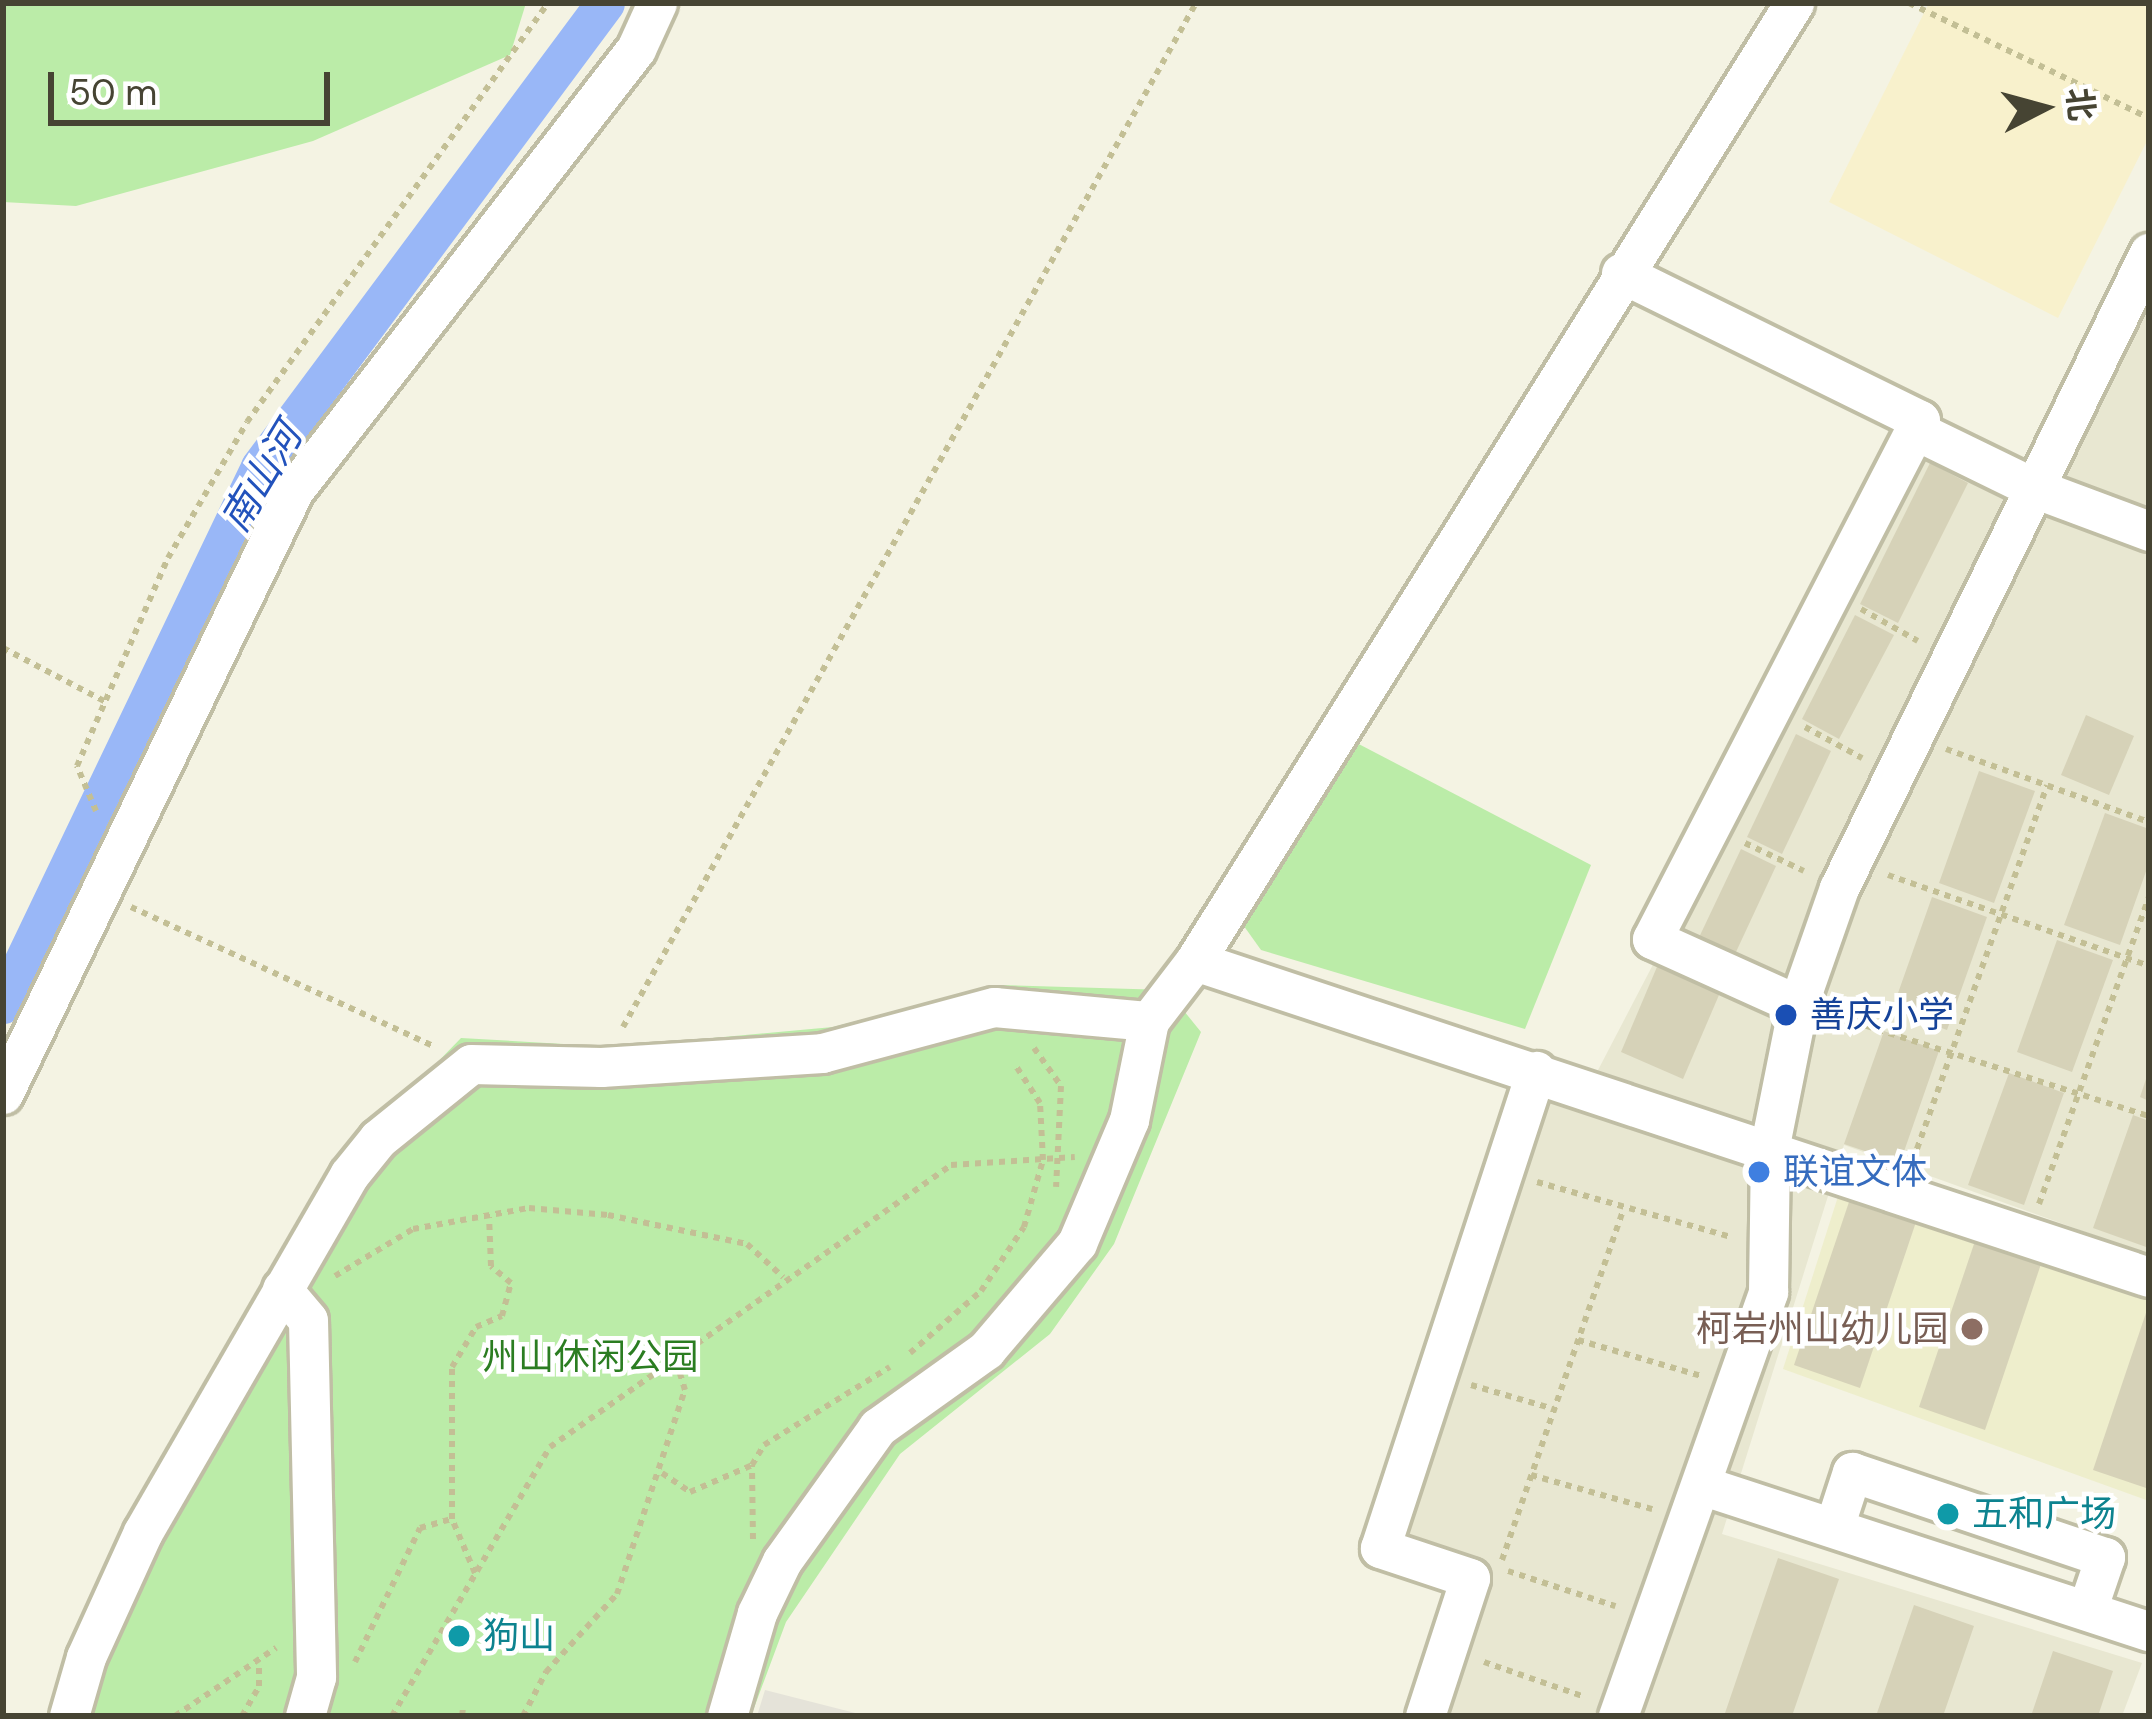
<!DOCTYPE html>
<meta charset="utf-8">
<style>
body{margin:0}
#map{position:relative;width:2152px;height:1719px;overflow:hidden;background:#f4f3e3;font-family:"DM Sans","Noto Sans SC",sans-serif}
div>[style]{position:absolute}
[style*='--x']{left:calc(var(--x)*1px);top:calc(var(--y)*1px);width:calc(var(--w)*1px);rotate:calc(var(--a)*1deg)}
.residential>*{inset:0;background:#e8e7d1}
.commercial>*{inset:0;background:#f8f1cc}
.industrial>*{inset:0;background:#e5e3d9}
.education>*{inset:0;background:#eec}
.green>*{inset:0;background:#bbeca8}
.canal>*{height:39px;margin:-19.5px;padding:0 19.5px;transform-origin:19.5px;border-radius:19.5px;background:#99b7f7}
.building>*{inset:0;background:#d6d2b8}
.path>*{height:6px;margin-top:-3px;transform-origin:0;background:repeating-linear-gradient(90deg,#c3bf95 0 6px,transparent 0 12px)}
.roads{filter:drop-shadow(3px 0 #c0bea5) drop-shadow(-3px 0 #c0bea5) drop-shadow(0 3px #c0bea5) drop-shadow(0 -3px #c0bea5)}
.minor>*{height:39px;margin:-19.5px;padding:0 19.5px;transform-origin:19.5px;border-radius:19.5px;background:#fff}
.dots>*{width:33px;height:33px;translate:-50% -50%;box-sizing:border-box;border:6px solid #fff;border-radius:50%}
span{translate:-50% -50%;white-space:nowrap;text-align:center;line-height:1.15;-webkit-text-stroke:9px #fff;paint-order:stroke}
.transit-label{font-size:36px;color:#164399}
.left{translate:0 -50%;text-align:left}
.shop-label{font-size:36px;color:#366cbe}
.education-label{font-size:36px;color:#785e54}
.right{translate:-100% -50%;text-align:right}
.park-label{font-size:36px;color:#2b7d21}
.culture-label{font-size:36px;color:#0d838f}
.water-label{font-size:39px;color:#2252bc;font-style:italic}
.frame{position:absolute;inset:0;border:6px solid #464433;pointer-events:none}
.north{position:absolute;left:1984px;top:48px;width:120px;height:120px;-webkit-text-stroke:9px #fff;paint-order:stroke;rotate:84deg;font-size:33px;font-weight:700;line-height:48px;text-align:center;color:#464433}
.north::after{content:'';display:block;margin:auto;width:42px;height:54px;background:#464433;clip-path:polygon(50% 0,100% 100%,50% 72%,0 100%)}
.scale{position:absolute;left:48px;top:72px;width:282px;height:54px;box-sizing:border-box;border:6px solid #464433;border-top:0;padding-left:15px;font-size:36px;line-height:42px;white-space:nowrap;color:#464433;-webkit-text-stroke:9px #fff;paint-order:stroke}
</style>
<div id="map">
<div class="residential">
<div style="clip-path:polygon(2149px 303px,2149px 1255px,1844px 1145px,1722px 1534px,2142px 1663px,2122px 1716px,1433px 1716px,1477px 1575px,1394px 1540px,1539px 1085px,1584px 1097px,1920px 452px,2044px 511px)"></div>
</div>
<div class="commercial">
<div style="clip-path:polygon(1929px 3px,2149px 3px,2149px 137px,2058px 318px,1829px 202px)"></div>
</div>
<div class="industrial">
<div style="clip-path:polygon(765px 1690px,867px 1716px,757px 1716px)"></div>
</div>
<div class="education">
<div style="clip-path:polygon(1842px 1184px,2149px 1289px,2149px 1501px,1783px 1369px)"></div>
</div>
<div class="green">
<div style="clip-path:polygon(3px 3px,526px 3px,510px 55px,313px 141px,76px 206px,3px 202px)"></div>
<div style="clip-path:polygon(1351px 740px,1591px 865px,1525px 1029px,1261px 950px,1241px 922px)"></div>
<div style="clip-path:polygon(999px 985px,1167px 990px,1201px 1032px,1114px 1244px,1050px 1334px,900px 1454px,786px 1622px,751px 1716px,56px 1716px,350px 1152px,461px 1038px,615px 1047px,833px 1027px)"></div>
</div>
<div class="canal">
<div style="--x:3;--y:1004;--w:595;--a:-64.42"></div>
<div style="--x:260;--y:467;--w:578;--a:-53.37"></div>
</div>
<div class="building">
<div style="clip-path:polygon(1930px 463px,1968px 483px,1898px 623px,1860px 604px)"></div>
<div style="clip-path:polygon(1855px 615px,1894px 635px,1839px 739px,1802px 719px)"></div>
<div style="clip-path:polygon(2086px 715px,2134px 736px,2109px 795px,2061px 775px)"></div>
<div style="clip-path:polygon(1796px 734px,1831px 751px,1782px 854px,1747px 837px)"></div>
<div style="clip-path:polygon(1979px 771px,2035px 791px,1994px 903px,1939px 883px)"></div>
<div style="clip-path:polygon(2105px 813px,2149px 829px,2149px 863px,2120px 945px,2064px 925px)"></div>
<div style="clip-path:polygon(1741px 849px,1776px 866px,1729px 967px,1693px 950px)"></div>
<div style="clip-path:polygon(1932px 897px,1987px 917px,1947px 1030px,1892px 1010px)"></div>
<div style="clip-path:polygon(2057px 940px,2113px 960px,2072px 1072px,2017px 1052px)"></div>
<div style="clip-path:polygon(1662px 955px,1725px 981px,1683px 1079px,1621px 1052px)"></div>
<div style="clip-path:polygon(1884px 1031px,1939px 1051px,1900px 1163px,1844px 1144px)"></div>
<div style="clip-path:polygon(2009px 1073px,2064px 1093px,2024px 1205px,1968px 1185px)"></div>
<div style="clip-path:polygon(2148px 1073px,2149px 1073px,2149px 1101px,2140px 1097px)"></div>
<div style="clip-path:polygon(2133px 1115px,2149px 1121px,2149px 1248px,2093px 1228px)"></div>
<div style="clip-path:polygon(1850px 1199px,1916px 1222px,1860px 1388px,1794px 1365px)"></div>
<div style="clip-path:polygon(1975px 1241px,2041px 1264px,1985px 1430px,1919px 1407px)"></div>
<div style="clip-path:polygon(2149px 1304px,2149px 1489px,2093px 1470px)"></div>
<div style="clip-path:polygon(1778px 1558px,1839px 1579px,1792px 1716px,1724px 1716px)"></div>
<div style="clip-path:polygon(1914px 1605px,1974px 1626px,1943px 1716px,1876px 1716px)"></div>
<div style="clip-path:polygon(2053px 1651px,2113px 1671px,2098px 1716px,2031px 1716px)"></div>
</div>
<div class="path">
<div style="--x:1909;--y:3;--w:266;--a:25.6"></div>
<div style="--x:1861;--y:609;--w:65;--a:29.3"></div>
<div style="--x:3;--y:648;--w:116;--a:27.7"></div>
<div style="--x:1805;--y:727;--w:65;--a:28.5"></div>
<div style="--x:1946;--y:749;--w:216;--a:19.8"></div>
<div style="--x:96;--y:811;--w:49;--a:-112.9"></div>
<div style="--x:77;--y:766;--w:227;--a:-66.4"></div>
<div style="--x:168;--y:558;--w:157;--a:-59.8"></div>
<div style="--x:247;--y:422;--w:516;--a:-54.31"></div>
<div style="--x:1745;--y:843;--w:65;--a:25.4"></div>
<div style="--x:1888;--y:875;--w:276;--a:19.2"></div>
<div style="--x:131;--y:907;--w:335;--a:24.7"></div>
<div style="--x:1832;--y:1015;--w:333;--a:17.7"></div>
<div style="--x:623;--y:1027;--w:1173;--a:-60.77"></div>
<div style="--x:1034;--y:1048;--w:47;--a:54.6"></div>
<div style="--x:1061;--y:1086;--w:101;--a:92.8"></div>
<div style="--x:1913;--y:1160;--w:398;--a:-70.3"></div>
<div style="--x:1537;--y:1182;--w:203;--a:15.8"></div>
<div style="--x:2039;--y:1204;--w:327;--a:-70.3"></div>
<div style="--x:335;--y:1276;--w:91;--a:-31.1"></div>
<div style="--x:413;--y:1229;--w:118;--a:-10.3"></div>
<div style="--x:529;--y:1208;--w:79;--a:5.1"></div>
<div style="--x:608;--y:1215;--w:142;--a:11.8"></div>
<div style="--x:747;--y:1244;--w:49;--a:42.5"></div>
<div style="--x:1578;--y:1340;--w:128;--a:16.3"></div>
<div style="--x:910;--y:1353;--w:94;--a:-41.1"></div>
<div style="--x:981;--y:1291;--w:77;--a:-56.1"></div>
<div style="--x:1024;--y:1227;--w:70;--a:-74.2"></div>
<div style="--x:1043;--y:1160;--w:57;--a:-93"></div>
<div style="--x:1040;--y:1103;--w:44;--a:-123"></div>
<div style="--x:1471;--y:1385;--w:86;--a:16.1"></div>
<div style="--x:662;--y:1473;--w:34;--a:34"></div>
<div style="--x:690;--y:1492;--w:68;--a:-23.5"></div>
<div style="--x:1531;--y:1475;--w:126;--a:15.7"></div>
<div style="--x:753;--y:1539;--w:74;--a:-90.8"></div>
<div style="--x:752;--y:1465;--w:23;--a:-59"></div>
<div style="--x:764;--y:1445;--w:148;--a:-31.8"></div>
<div style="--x:1502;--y:1560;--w:370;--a:-70.9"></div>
<div style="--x:1508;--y:1571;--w:113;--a:18.1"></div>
<div style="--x:475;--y:1573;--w:59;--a:-113.1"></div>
<div style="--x:452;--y:1519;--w:152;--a:-90"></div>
<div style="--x:452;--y:1367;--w:47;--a:-59"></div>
<div style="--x:476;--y:1327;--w:28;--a:-23"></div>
<div style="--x:502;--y:1316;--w:34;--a:-75"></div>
<div style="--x:511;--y:1283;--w:26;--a:-140"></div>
<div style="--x:491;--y:1266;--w:49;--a:-92.3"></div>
<div style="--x:355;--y:1662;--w:149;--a:-64.1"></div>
<div style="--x:420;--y:1528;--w:33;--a:-16"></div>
<div style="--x:1484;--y:1662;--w:107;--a:19.1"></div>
<div style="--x:175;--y:1716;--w:122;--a:-34"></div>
<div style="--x:242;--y:1716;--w:34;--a:-60"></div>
<div style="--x:259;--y:1686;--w:22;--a:-90"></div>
<div style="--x:392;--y:1716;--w:312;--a:-59.6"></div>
<div style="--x:550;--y:1447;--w:490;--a:-35.1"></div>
<div style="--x:951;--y:1165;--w:124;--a:-3.7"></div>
<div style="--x:462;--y:1716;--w:8;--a:-83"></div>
<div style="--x:523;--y:1716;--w:50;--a:-62.4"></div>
<div style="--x:546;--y:1672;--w:105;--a:-47.7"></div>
<div style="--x:617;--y:1594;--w:215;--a:-71.6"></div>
<div style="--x:685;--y:1390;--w:34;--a:-107"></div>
</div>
<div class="roads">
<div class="minor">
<div style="--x:1621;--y:273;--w:333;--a:26.2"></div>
<div style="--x:1920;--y:420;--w:584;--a:117.31"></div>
<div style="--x:1652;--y:939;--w:160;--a:24.3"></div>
<div style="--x:1915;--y:430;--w:132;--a:26"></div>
<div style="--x:2034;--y:488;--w:123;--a:20.5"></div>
<div style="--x:1195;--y:961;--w:1005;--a:18.33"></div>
<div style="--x:1149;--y:1021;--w:76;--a:-52.5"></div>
<div style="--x:1195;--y:961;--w:1130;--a:-57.98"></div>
<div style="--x:3;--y:1094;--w:670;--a:-64.28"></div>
<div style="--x:294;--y:490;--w:558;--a:-52.21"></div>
<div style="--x:636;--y:49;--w:51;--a:-65.5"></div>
<div style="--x:282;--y:1289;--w:40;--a:50"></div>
<div style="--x:308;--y:1320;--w:357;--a:88.7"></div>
<div style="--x:316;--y:1677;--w:41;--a:105.8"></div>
<div style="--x:1701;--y:1485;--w:471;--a:18.1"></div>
<div style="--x:1834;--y:1527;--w:58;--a:-71.9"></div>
<div style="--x:1852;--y:1472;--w:267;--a:18.6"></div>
<div style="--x:2105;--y:1557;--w:56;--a:108.8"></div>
<div style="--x:69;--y:1716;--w:61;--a:-73.9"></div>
<div style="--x:86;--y:1657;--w:137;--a:-65.5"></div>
<div style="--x:143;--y:1532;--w:412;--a:-60"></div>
<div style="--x:349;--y:1175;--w:46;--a:-51.1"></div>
<div style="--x:378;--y:1139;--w:119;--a:-38.9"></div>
<div style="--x:471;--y:1064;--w:130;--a:1.3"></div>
<div style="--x:601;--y:1067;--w:221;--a:-3.6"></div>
<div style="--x:822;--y:1053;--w:178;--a:-15"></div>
<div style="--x:994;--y:1007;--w:156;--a:5.2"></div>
<div style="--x:1149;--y:1021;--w:101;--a:101.4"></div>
<div style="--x:1129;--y:1120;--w:134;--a:112.9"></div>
<div style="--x:1077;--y:1243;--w:140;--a:130.4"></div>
<div style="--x:986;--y:1350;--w:133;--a:144.5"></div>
<div style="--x:878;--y:1427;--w:165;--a:125.6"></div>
<div style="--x:782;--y:1561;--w:58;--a:115.7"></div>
<div style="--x:757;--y:1613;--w:107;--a:106.2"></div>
<div style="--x:1425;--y:1716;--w:145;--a:-71.9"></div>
<div style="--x:1470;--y:1578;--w:95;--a:-161.6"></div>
<div style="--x:1380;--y:1548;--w:502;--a:-71.89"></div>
<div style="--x:1618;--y:1716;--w:450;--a:-70.5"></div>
<div style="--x:1768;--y:1292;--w:147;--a:-89.2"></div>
<div style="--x:1770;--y:1145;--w:143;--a:-78.7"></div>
<div style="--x:1798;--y:1005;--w:124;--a:-70.7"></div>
<div style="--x:1839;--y:888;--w:707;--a:-63.98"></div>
</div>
</div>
<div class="dots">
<div style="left:1786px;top:1015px;background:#1a4fb4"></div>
<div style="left:1759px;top:1172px;background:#3f7fe0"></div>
<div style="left:1972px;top:1329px;background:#8d6e63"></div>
<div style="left:1948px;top:1514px;background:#0f9aa8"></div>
<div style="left:459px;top:1636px;background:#0f9aa8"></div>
</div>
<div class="transit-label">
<span class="left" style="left:1810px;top:1015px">善庆小学</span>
</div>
<div class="shop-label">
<span class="left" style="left:1783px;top:1172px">联谊文体</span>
</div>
<div class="education-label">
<span class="right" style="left:1948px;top:1329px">柯岩州山幼儿园</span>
</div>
<div class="park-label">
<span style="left:590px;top:1357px">州山休闲公园</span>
</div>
<div class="culture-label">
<span class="left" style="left:1972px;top:1514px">五和广场</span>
<span class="left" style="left:483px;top:1636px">狗山</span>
</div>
<div class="water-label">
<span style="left:262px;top:478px;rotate:-59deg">南山河</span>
</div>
<div class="frame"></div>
<div class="north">北</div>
<div class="scale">50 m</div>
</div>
